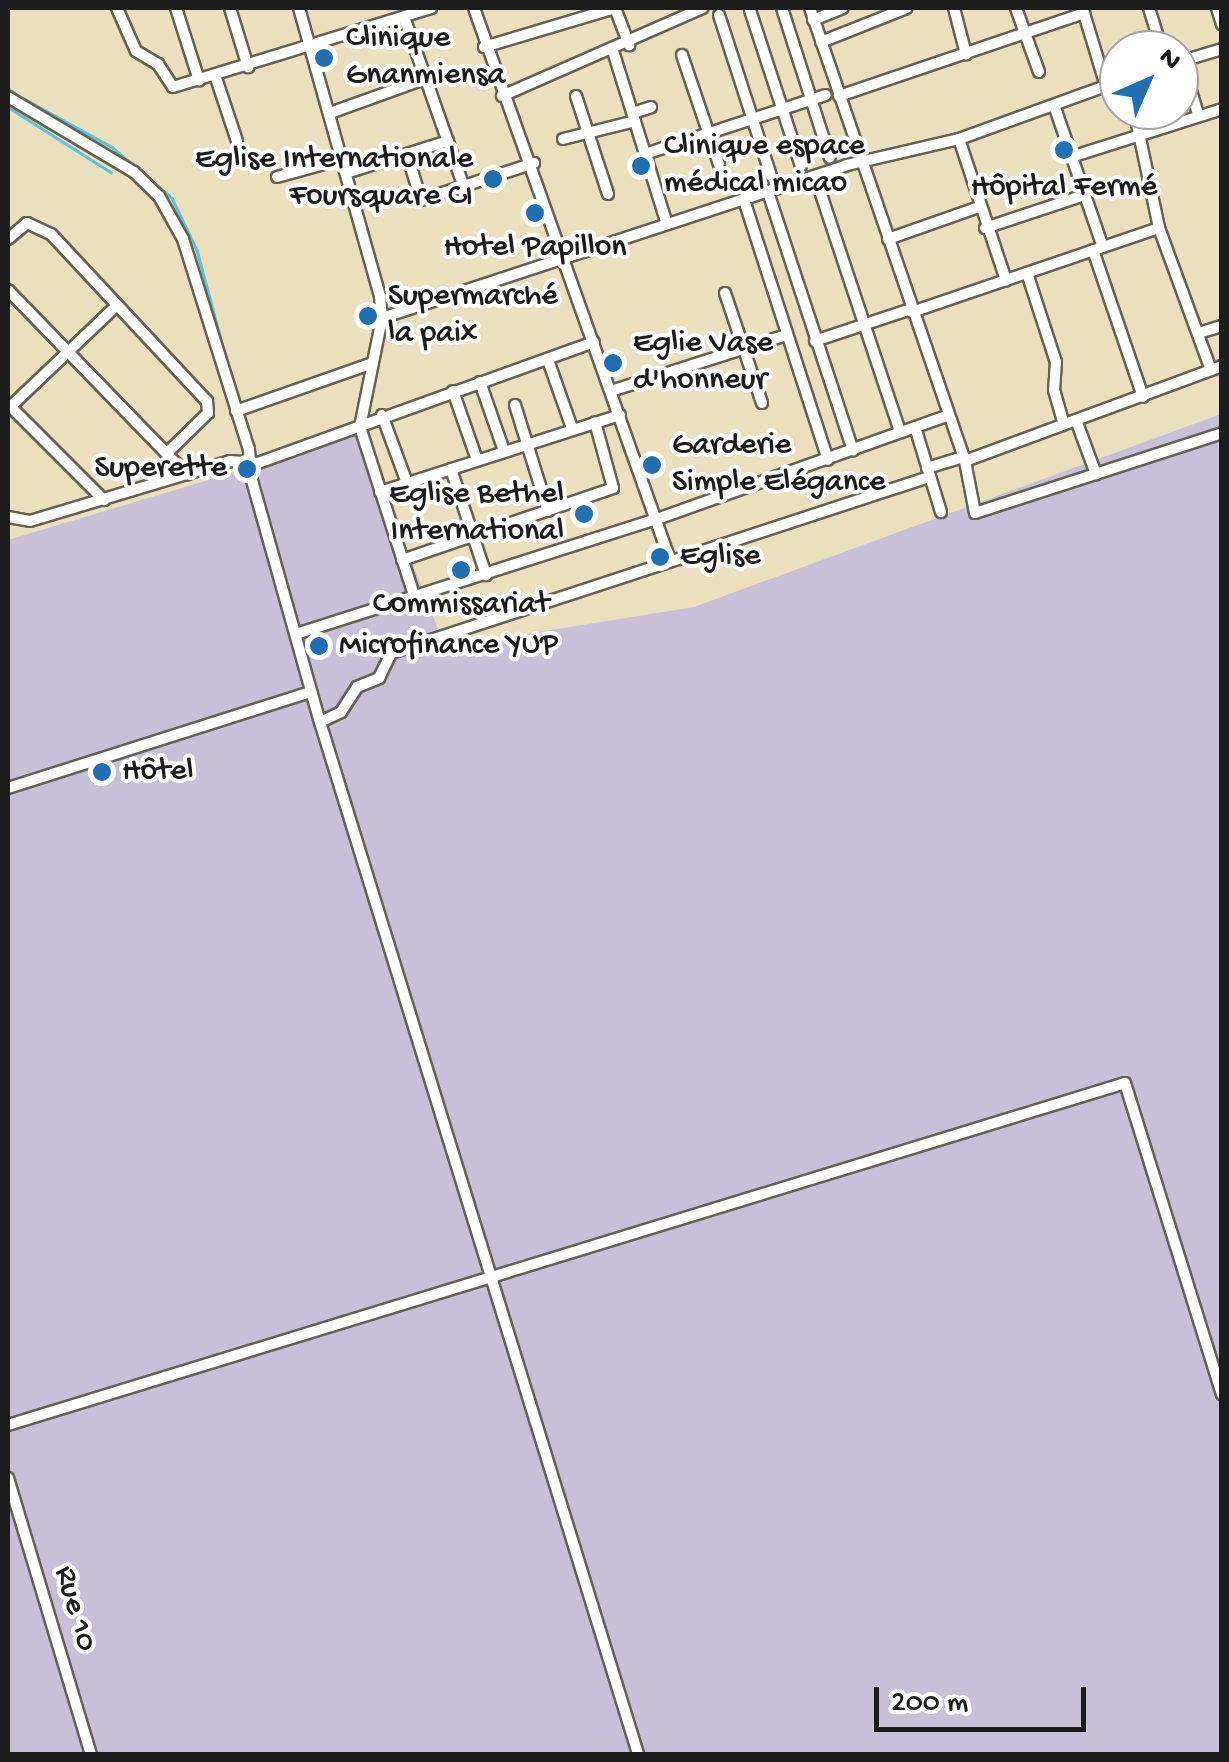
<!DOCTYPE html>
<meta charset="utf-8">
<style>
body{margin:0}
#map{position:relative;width:1229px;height:1762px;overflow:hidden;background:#eae0be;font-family:"Gochi Hand",sans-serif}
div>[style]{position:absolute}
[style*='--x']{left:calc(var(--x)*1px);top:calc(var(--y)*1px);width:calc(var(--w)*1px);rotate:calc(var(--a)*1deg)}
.industrial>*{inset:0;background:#c8c0d8}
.stream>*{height:2.5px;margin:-1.25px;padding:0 1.25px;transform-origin:1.25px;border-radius:1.25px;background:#5ec1dd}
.roads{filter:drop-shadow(2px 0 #646155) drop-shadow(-2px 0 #646155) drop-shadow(0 2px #646155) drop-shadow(0 -2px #646155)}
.minor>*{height:10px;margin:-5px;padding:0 5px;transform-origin:5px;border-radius:5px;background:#fff}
.dots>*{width:28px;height:28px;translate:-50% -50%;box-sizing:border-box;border:5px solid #fff;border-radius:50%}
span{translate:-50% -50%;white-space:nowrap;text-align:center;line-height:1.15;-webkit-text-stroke:8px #fff;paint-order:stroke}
.poi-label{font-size:32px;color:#1c1c1c}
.left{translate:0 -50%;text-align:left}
.right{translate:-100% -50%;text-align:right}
.street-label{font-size:32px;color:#1c1c1c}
.frame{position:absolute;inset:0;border:10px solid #1c1c1c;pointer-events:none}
.north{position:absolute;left:1099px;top:30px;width:100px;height:100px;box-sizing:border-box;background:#fff;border:2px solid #a4a4a4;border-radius:50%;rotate:45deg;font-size:28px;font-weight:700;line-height:40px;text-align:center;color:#1c1c1c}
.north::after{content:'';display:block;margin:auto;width:35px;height:45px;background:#1f6fb2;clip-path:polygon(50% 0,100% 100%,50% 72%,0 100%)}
.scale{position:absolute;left:874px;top:1687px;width:212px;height:45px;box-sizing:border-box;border:5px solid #1c1c1c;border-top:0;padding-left:12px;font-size:30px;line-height:35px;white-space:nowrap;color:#1c1c1c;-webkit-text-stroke:8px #fff;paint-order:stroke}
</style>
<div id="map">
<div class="industrial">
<div style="clip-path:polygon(1221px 414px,1221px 1754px,8px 1754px,8px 540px,362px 434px,445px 647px,694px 607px)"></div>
</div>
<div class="stream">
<div style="--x:8;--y:88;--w:9;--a:36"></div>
<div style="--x:23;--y:98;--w:102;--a:28.8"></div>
<div style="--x:112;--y:147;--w:79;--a:40.4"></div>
<div style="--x:172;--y:198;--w:58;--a:64.3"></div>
<div style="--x:197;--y:250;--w:131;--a:74.9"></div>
<div style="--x:8;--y:107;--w:122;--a:32.3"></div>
<div style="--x:234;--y:384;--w:21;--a:71"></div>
</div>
<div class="roads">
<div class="minor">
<div style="--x:117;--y:8;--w:47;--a:66.2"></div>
<div style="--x:136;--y:51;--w:26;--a:31"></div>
<div style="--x:158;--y:64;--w:27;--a:57"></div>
<div style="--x:173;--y:87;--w:270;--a:-17"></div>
<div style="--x:176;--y:8;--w:76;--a:72.3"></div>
<div style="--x:230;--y:8;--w:62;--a:73"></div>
<div style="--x:299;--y:8;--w:299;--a:74.3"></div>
<div style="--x:380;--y:296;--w:22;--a:85"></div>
<div style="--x:382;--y:318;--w:111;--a:101.4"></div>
<div style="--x:360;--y:427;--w:180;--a:72.2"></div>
<div style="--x:474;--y:8;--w:586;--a:70.45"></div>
<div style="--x:615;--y:8;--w:40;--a:69"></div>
<div style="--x:782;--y:8;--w:157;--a:72.3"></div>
<div style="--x:810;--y:8;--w:479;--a:71.1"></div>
<div style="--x:965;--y:461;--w:53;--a:79.1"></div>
<div style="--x:975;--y:513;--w:260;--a:-17.9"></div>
<div style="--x:954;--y:8;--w:48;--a:75.4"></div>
<div style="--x:1016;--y:8;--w:68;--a:70.2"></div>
<div style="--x:1149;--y:8;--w:44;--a:72.8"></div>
<div style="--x:1217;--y:8;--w:17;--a:73"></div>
<div style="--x:750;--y:10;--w:164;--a:71.9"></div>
<div style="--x:1083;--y:10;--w:79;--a:73.2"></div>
<div style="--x:719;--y:15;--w:169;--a:72.1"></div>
<div style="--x:404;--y:17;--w:180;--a:70.6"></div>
<div style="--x:813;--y:20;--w:32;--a:-22"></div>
<div style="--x:821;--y:42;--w:92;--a:-21.6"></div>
<div style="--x:484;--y:47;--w:137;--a:-16.6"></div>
<div style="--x:613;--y:51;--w:181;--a:72.7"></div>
<div style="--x:682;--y:55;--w:115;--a:71.3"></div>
<div style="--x:1182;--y:61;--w:55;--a:73.2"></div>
<div style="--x:1179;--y:62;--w:45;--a:-16.8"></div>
<div style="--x:215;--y:75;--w:70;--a:71.6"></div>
<div style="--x:502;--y:96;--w:219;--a:-23.7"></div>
<div style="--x:576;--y:96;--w:103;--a:71.9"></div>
<div style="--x:839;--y:96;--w:259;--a:-18.7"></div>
<div style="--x:8;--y:97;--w:147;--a:30.8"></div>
<div style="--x:134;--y:172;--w:35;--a:44"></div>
<div style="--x:159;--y:196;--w:49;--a:60.8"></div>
<div style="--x:183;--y:239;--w:220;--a:72.6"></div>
<div style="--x:249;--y:449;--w:28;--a:86"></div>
<div style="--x:251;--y:477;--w:255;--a:74.3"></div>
<div style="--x:320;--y:722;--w:1080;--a:72.87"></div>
<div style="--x:1054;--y:105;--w:150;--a:71"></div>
<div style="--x:1134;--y:110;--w:121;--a:78"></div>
<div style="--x:1159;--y:228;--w:151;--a:69.9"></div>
<div style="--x:330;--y:113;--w:103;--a:-19.8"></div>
<div style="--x:633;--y:113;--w:19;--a:-18"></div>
<div style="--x:563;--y:139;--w:74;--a:-14"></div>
<div style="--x:959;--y:139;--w:149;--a:71.6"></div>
<div style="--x:407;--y:154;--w:48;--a:73.1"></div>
<div style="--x:421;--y:200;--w:119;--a:-18.1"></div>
<div style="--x:645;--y:154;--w:190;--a:-18.1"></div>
<div style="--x:1071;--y:157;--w:158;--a:-17.6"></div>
<div style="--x:346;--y:173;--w:107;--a:-17.4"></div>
<div style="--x:815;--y:176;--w:270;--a:71.6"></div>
<div style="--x:277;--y:177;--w:67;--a:-15.5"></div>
<div style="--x:768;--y:192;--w:272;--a:71.8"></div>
<div style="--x:744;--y:200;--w:273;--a:72.1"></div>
<div style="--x:985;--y:228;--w:104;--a:-18.4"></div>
<div style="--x:8;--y:239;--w:25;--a:-40"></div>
<div style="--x:27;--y:223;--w:26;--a:25"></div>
<div style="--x:51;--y:234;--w:229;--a:47"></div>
<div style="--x:207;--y:401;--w:12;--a:85"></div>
<div style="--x:208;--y:413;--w:57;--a:135.7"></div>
<div style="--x:888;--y:239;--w:96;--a:-19.4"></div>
<div style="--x:1093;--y:250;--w:155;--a:71.2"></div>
<div style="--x:1027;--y:273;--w:94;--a:72"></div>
<div style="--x:1056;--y:362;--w:28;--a:94"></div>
<div style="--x:1054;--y:390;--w:35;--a:74"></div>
<div style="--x:8;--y:290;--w:257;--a:45.9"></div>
<div style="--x:725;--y:293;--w:116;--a:71.4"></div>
<div style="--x:912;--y:312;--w:261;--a:-18.8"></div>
<div style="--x:382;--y:318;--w:490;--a:-18.2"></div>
<div style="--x:847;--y:165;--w:115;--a:-13.1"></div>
<div style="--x:959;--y:139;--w:170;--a:-19.9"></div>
<div style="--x:1202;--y:332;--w:21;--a:-17"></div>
<div style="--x:815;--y:341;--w:101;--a:-18.4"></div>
<div style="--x:548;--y:360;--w:72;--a:70.6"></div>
<div style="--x:480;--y:382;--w:73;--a:70.8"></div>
<div style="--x:453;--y:391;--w:73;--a:70.8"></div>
<div style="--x:611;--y:391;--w:184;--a:-17.7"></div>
<div style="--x:8;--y:404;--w:136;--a:45"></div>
<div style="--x:515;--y:405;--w:111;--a:72.7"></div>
<div style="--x:8;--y:409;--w:149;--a:-43.6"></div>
<div style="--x:236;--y:411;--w:142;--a:-19.3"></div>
<div style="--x:382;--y:415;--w:72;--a:69.8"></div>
<div style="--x:1076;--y:420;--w:58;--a:69.7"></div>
<div style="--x:915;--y:427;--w:89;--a:73"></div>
<div style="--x:965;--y:461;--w:274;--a:-20.3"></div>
<div style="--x:927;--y:468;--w:38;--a:-17"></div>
<div style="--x:451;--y:469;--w:112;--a:71.7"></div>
<div style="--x:380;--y:492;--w:252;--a:-17.8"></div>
<div style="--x:8;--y:517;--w:22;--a:10"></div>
<div style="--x:30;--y:521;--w:209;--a:-16.7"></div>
<div style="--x:230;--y:461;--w:28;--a:4"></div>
<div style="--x:258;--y:463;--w:357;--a:-19.8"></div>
<div style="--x:402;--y:560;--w:223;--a:-18.8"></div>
<div style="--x:613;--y:488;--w:68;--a:-105.3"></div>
<div style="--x:296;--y:634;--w:379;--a:-17.7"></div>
<div style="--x:657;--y:519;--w:308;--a:-19.6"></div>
<div style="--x:320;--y:722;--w:23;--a:-25"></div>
<div style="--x:341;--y:712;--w:30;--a:-57"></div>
<div style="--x:357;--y:687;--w:24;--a:-22"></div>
<div style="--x:379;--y:678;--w:28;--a:-64"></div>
<div style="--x:391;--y:653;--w:566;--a:-18.11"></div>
<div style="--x:8;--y:788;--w:318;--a:-17.6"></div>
<div style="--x:8;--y:1425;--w:1168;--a:-17.02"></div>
<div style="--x:1125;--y:1083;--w:326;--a:72.7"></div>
<div style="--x:8;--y:1478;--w:288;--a:73.3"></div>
</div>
</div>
<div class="dots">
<div style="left:324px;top:58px;background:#1f6fb2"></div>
<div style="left:1064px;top:150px;background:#1f6fb2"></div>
<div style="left:641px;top:166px;background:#1f6fb2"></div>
<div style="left:493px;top:179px;background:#1f6fb2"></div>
<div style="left:535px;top:213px;background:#1f6fb2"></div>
<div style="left:368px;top:316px;background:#1f6fb2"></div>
<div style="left:613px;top:363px;background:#1f6fb2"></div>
<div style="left:652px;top:465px;background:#1f6fb2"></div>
<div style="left:247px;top:469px;background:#1f6fb2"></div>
<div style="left:584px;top:514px;background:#1f6fb2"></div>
<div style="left:660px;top:557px;background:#1f6fb2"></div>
<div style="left:461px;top:570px;background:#1f6fb2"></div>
<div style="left:319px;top:646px;background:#1f6fb2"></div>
<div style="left:102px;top:772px;background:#1f6fb2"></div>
</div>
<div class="poi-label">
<span class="left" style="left:346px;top:58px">Clinique<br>Gnanmiensa</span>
<span class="left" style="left:664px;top:166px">Clinique espace<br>médical micao</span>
<span class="right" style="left:473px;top:179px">Eglise Internationale<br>Foursquare CI</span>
<span style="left:1064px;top:188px">Hôpital Fermé</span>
<span style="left:535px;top:248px">Hotel Papillon</span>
<span class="left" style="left:388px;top:316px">Supermarché<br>la paix</span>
<span class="left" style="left:633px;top:363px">Eglie Vase<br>d'honneur</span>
<span class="left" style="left:672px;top:465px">Garderie<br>Simple Elégance</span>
<span class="right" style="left:227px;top:469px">Superette</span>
<span class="right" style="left:564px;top:514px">Eglise Bethel<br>International</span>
<span class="left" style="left:680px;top:557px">Eglise</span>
<span style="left:461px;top:605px">Commissariat</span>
<span class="left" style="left:339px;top:646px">Microfinance YUP</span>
<span class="left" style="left:122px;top:772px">Hôtel</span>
</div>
<div class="street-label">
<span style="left:74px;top:1609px;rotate:74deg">Rue 10</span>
</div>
<div class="frame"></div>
<div class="north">N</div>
<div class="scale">200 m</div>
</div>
